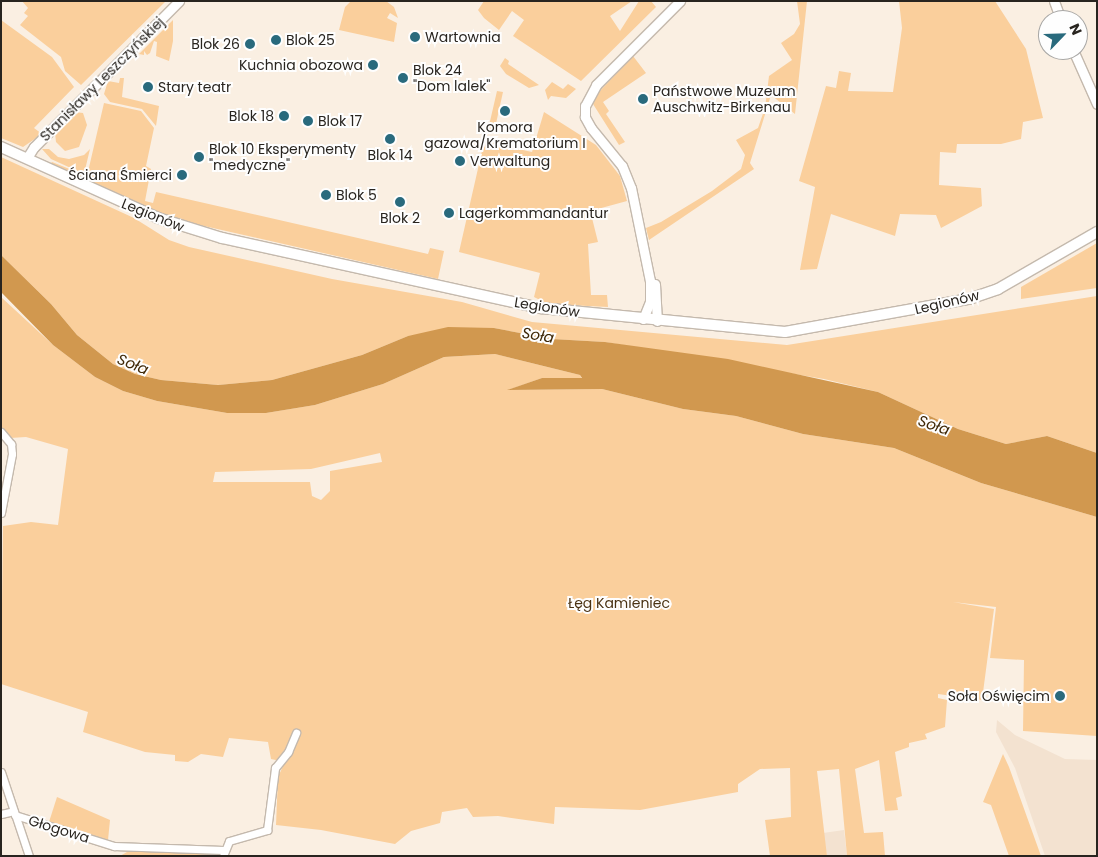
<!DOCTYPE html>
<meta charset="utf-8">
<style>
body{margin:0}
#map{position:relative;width:1098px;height:857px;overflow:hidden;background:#faefe2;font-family:Poppins,sans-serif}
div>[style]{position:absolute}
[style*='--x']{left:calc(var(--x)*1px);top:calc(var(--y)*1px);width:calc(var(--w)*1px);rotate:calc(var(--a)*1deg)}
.built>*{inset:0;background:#f3e2d0}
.green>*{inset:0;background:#facf9c}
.water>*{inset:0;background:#d1984f}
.roads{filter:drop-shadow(1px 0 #c4b9ad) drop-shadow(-1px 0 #c4b9ad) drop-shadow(0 1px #c4b9ad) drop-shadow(0 -1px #c4b9ad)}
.minor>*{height:7px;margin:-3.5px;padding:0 3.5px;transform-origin:3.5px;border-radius:3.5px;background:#fff}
.tertiary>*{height:9px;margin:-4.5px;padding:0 4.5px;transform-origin:4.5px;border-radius:4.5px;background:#fff}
.secondary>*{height:10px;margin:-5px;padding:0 5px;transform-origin:5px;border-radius:5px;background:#fff}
.dots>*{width:14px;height:14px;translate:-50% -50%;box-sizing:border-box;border:2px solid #fefefe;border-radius:50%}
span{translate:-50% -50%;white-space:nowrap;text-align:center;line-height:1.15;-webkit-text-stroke:4px #fefefe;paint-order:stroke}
.poi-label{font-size:14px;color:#28241f}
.left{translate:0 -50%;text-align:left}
.right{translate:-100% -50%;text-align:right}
.street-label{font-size:14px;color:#28241f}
.park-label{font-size:14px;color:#4a3213}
.water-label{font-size:15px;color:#3f2807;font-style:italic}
.frame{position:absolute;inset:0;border:2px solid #28241f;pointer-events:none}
.north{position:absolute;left:1038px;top:10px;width:50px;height:50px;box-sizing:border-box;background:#fefefe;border:1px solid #a8a7a5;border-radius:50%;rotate:66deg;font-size:14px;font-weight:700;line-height:20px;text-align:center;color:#28241f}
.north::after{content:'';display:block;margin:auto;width:18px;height:22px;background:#296a7d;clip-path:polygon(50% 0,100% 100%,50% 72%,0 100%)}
</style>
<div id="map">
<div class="built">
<div style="clip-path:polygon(997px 720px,1015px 735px,1065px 759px,1097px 760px,1097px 856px,1045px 856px,1015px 768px,996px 732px)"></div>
<div style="clip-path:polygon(844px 830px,847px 856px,827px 856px,823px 833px)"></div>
</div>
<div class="green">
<div style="clip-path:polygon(22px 1px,166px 1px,81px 85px,65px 71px,61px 57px,20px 25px,28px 16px,24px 13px,28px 8px)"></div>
<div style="clip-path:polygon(351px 1px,386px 1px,394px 7px,398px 18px,390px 13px,387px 18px,397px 23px,394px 42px,339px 30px,345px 7px)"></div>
<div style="clip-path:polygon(484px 1px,632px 1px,610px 16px,620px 31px,639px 1px,651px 1px,656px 7px,581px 81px,513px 36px,524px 20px,512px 11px,499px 30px,484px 18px,478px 10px)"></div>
<div style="clip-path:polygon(797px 1px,807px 1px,795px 114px,771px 95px,750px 163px,754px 169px,649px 240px,646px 228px,661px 222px,712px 191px,741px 169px,745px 155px,736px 140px,758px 128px,765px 108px,769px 76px,792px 60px,781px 43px,794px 34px,800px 24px)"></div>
<div style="clip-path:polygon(899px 1px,995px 1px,1026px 49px,1043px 118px,1023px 122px,1021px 139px,1001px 144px,957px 144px,956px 153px,940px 152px,939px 185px,981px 188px,982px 206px,941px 228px,936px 215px,900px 214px,895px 236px,831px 214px,817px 269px,800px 270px,815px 187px,799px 181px,826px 86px,836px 88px,839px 71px,851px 73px,848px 91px,893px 92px,902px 28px)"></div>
<div style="clip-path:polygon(1px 20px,52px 57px,74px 87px,34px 128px,42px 134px,23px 147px,1px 138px)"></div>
<div style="clip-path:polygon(173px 20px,173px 41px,169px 61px,156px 56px,157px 42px,154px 41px,150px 53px,147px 55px,144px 51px,144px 55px,139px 54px)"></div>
<div style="clip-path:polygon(633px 56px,646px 73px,603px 102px,609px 111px,606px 114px,625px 142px,619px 145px,593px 104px,597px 94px)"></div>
<div style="clip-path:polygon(505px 58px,509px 61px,508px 64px,539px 85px,529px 88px,506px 74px,500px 66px)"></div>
<div style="clip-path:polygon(120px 78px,124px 78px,122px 97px,159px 106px,156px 126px,142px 109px,110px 102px,104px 94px,108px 81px,119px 83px)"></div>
<div style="clip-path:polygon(552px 82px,563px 89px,568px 84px,576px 89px,566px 98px,551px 96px,548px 100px,545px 90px)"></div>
<div style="clip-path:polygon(497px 91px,503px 92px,495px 128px,488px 130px)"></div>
<div style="clip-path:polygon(104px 103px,141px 111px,154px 128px,146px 166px,151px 169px,145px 201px,153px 203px,156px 192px,428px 254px,430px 248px,444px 251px,438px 279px,182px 221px,121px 198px,50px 164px,52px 162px,87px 176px)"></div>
<div style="clip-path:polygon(74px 112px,83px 113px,87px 125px,79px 147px,65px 151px,56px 142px,55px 133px)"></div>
<div style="clip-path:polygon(544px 112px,596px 145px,620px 176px,627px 201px,594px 210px,592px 218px,598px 242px,588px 244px,591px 295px,607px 295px,608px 307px,548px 304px,534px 297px,540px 273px,459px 252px,482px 151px,487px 142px,532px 152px)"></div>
<div style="clip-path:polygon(42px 149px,49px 149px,58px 157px,69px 159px,84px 155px,90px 149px,84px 174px,51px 159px)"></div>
<div style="clip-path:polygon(1px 157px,134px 218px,169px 240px,189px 247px,332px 279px,462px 302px,532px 322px,787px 345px,1097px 296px,1097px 453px,1047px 436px,1006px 444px,958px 429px,878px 392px,824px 379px,605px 342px,552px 339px,494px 328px,408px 336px,362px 355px,272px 380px,218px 385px,161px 380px,135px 374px,113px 364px,77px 335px,51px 304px,1px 255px)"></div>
<div style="clip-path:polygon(1097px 243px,1097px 288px,1021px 299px,1021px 287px)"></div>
<div style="clip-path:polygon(evenodd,1px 297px,53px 345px,95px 377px,123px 391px,157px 401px,227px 413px,266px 413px,315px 405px,383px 384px,444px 357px,495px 354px,580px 375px,582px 379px,542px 378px,508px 390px,602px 389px,683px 409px,736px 416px,803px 434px,894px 448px,981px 483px,1097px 517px,1097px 736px,1023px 731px,1024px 660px,990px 658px,996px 607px,953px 602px,994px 609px,982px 700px,938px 694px,938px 698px,947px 700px,945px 727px,925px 734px,927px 739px,909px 743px,909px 747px,895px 752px,902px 796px,896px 798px,898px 810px,885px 811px,879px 760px,855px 769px,864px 833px,883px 832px,885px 856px,847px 856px,839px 769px,817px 771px,827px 856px,770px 856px,765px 820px,791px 817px,790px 768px,760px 769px,738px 784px,738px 792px,640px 810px,555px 807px,554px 824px,498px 816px,473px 817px,467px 808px,442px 812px,440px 823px,411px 831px,395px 844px,321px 830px,276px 825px,278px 777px,285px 762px,271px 759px,268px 742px,229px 738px,223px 757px,201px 754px,188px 762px,175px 761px,175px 755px,145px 752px,83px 732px,88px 712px,1px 684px,3px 526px,31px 522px,58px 525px,68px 449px,26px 437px,10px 438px,1px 430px,1px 297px,380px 453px,382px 462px,330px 471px,330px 491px,321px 500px,312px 496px,310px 482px,213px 482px,215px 472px,311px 469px,380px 453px)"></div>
<div style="clip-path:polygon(1003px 754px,1009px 767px,1041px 856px,1009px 856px,991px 805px,983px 802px)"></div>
<div style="clip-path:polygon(57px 797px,110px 820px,108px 840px,49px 822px)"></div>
<div style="clip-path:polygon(212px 851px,216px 856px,120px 856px,127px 852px)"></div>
</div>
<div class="water">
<div style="clip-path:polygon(1px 255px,51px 304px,77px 335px,113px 364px,135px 374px,161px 380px,218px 385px,272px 380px,362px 355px,408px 336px,448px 327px,494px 328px,552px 339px,605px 342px,728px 359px,878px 392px,958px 429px,1006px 444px,1047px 436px,1097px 453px,1097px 517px,981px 483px,894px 448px,803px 434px,736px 416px,683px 409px,602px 389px,507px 390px,542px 378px,582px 378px,580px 375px,495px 354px,444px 357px,383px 384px,315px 405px,266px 413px,227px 413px,157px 401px,123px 391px,95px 377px,53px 345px,1px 292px)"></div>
</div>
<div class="roads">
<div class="minor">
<div style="--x:1;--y:432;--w:16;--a:50"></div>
<div style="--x:11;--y:444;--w:10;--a:84"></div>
<div style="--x:12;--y:454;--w:60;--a:100.6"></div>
<div style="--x:1;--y:772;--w:89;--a:71.6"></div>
<div style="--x:1;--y:814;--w:13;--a:-13"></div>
<div style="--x:15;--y:815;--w:104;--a:17.4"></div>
<div style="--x:114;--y:846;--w:109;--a:2.1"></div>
<div style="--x:223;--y:856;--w:16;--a:-68"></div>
<div style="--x:229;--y:841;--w:40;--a:-16"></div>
<div style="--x:267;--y:830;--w:63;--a:-82.6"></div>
<div style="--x:275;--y:768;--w:21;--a:-51"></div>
<div style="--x:288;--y:752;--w:21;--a:-67"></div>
</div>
<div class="tertiary">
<div style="--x:1054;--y:1;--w:20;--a:70"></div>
<div style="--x:1073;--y:50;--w:59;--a:66"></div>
<div style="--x:27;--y:158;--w:13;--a:-58"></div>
<div style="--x:34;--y:147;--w:206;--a:-45.2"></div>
<div style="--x:655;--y:284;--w:37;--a:87"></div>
<div style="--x:643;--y:319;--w:18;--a:-68"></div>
<div style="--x:650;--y:302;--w:21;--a:-90"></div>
<div style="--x:650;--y:281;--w:95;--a:-101.5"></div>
<div style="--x:631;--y:188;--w:24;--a:-112"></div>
<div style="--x:622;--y:166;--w:49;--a:-129.2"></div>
<div style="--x:591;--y:128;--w:13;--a:-119"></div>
<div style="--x:585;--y:117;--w:11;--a:-90"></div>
<div style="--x:585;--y:106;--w:24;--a:-62"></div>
<div style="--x:596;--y:85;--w:119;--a:-45"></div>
</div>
<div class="secondary">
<div style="--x:1;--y:147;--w:172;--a:24.3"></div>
<div style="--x:158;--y:218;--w:67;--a:17.4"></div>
<div style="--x:222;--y:238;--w:327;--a:12.4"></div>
<div style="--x:541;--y:308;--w:245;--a:5.6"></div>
<div style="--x:785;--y:332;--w:187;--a:-10.2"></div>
<div style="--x:969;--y:299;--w:31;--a:-19"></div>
<div style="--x:998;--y:289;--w:114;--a:-29.9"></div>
</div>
</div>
<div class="dots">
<div style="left:415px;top:37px;background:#296a7d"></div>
<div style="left:276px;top:40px;background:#296a7d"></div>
<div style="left:250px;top:44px;background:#296a7d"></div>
<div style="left:373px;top:65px;background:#296a7d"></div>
<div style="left:403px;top:78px;background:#296a7d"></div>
<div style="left:148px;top:87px;background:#296a7d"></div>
<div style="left:643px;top:99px;background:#296a7d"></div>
<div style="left:505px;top:111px;background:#296a7d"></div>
<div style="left:284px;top:116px;background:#296a7d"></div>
<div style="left:308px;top:121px;background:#296a7d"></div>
<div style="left:390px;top:139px;background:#296a7d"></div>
<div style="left:199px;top:157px;background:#296a7d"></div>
<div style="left:460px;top:161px;background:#296a7d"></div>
<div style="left:182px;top:175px;background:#296a7d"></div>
<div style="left:326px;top:195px;background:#296a7d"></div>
<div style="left:400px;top:202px;background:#296a7d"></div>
<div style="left:449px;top:213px;background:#296a7d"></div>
<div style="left:1060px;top:696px;background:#296a7d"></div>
</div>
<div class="poi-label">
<span class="left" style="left:425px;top:37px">Wartownia</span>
<span class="left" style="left:286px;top:40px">Blok 25</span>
<span class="right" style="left:240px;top:44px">Blok 26</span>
<span class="right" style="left:363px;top:65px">Kuchnia obozowa</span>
<span class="left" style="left:413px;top:78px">Blok 24<br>"Dom lalek"</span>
<span class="left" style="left:158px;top:87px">Stary teatr</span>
<span class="left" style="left:653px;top:99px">Państwowe Muzeum<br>Auschwitz-Birkenau</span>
<span class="right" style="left:274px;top:116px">Blok 18</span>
<span class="left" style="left:318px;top:121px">Blok 17</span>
<span style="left:505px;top:135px">Komora<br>gazowa/Krematorium I</span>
<span class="left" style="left:209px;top:157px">Blok 10 Eksperymenty<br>"medyczne"</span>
<span style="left:390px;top:155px">Blok 14</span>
<span class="left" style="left:470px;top:161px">Verwaltung</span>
<span class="right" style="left:172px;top:175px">Ściana Śmierci</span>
<span class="left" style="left:336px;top:195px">Blok 5</span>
<span class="left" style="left:459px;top:213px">Lagerkommandantur</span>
<span style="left:400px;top:218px">Blok 2</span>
<span class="right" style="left:1050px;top:696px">Soła Oświęcim</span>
</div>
<div class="street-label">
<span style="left:102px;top:79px;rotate:-45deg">Stanisławy Leszczyńskiej</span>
<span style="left:153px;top:215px;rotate:22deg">Legionów</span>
<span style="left:947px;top:302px;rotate:-13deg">Legionów</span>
<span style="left:547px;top:307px;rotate:9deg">Legionów</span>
<span style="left:59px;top:829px;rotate:17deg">Głogowa</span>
</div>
<div class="park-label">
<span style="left:619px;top:603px">Łęg Kamieniec</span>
</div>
<div class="water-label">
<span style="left:538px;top:335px;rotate:10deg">Soła</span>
<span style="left:133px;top:364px;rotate:22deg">Soła</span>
<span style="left:934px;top:425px;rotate:19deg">Soła</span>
</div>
<div class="frame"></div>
<div class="north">N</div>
</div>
